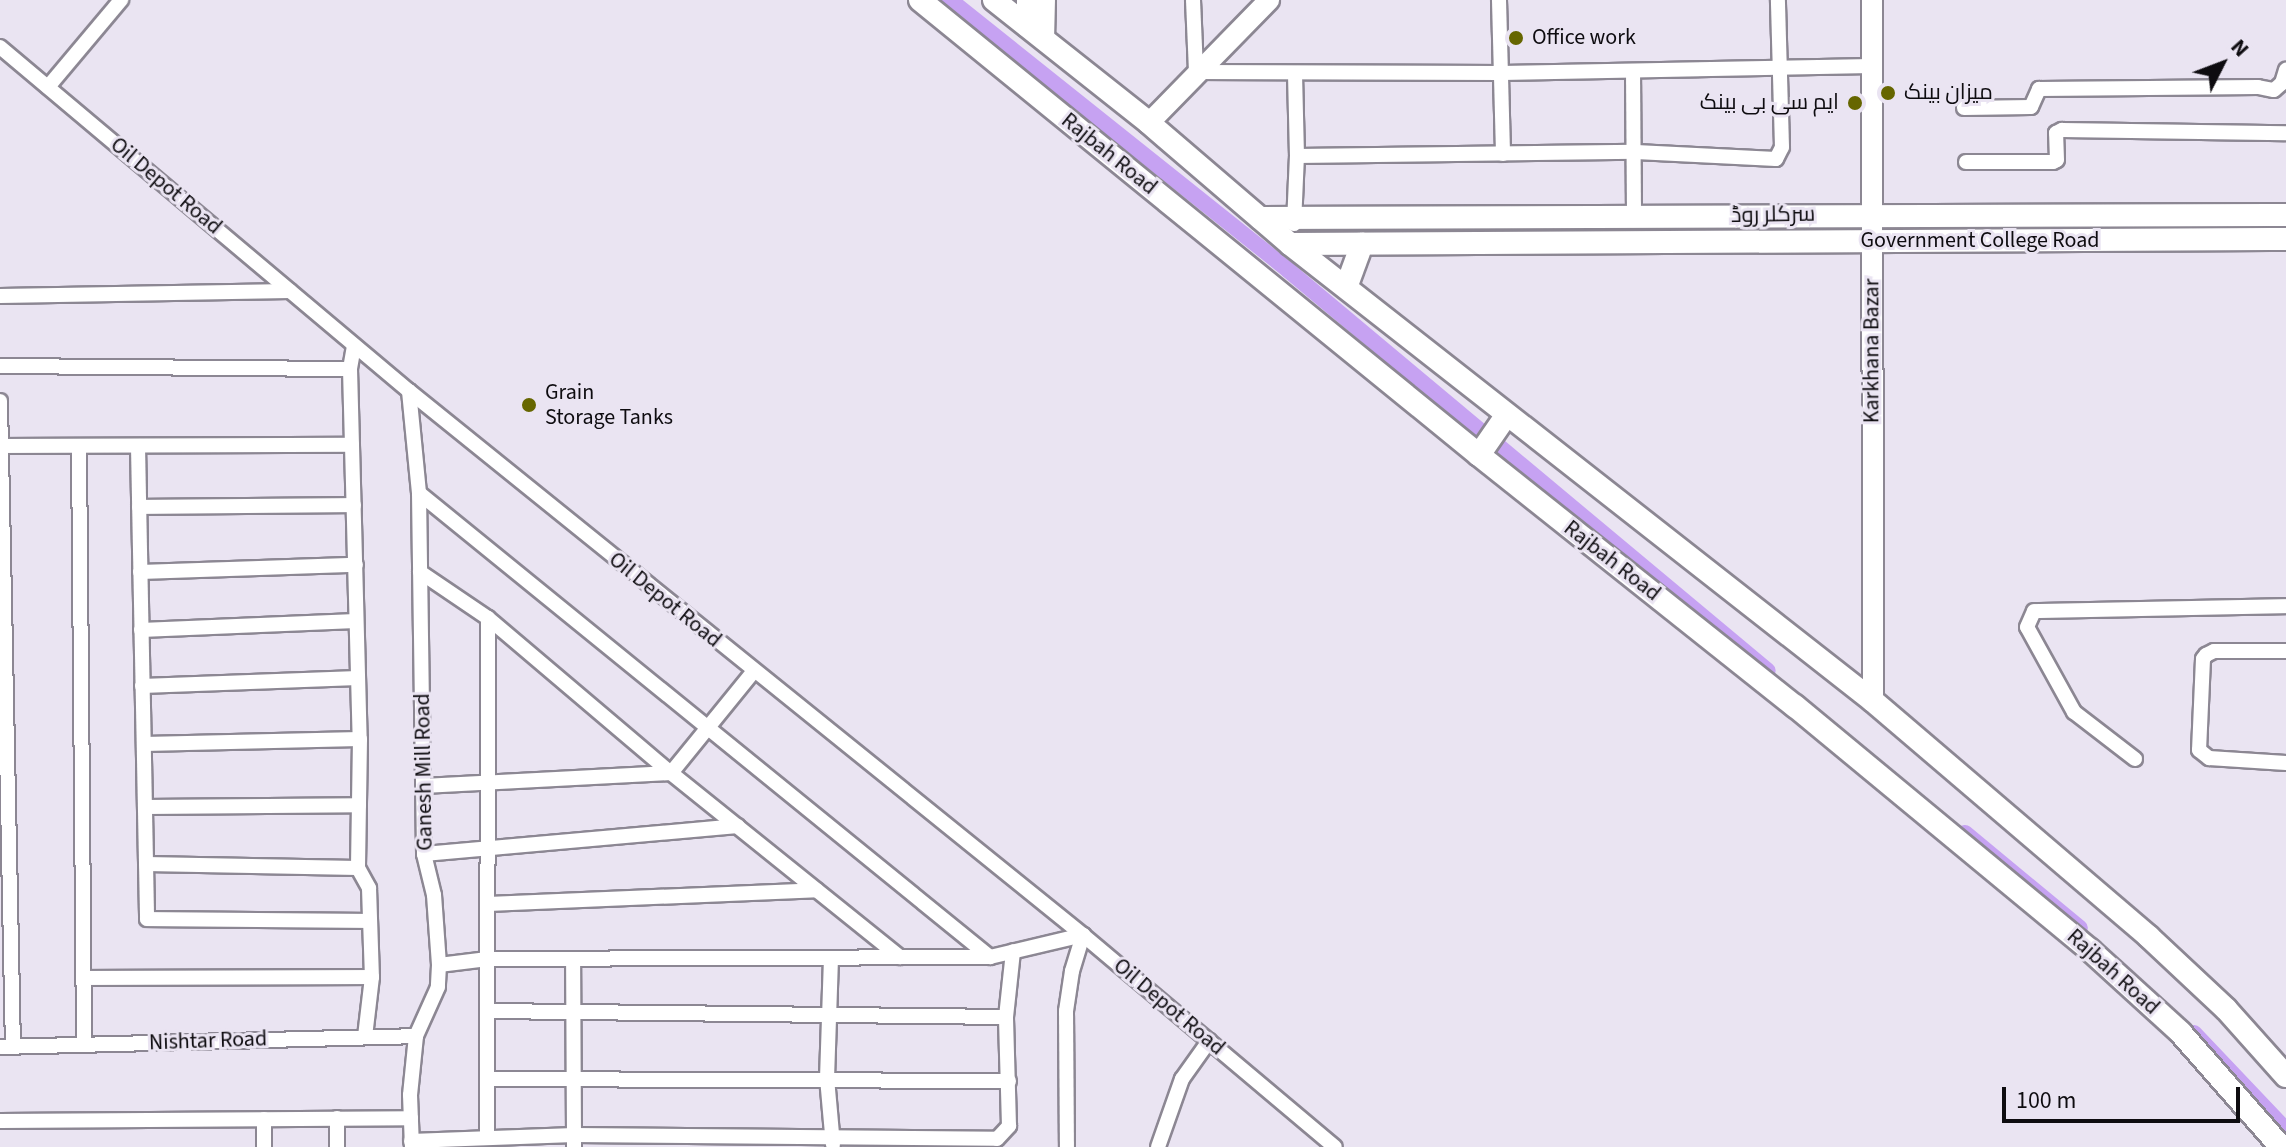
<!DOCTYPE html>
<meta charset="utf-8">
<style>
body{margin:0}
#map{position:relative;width:2286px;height:1147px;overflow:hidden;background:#eae4f2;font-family:"Source Sans 3",Cairo,sans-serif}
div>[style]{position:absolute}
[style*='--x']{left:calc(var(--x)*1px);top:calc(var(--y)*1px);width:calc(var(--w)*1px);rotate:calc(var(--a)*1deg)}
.canal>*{height:16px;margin:-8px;padding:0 8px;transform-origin:8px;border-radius:8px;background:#c6a2f2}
.roads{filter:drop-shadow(2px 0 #8c8793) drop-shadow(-2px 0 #8c8793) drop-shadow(0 2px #8c8793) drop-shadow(0 -2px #8c8793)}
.street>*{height:14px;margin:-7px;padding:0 7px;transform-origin:7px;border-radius:7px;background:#fff}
.secondary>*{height:20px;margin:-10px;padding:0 10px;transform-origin:10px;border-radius:10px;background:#fff}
.primary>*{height:22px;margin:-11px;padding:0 11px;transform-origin:11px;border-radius:11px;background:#fff}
.dots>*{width:22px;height:22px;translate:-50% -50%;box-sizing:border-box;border:4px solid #eae4f2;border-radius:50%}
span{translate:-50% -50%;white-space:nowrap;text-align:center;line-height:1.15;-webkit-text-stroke:6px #eae4f2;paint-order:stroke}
.poi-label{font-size:22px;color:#0e0c10}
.left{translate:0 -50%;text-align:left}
.right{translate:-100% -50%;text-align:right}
.street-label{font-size:22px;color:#0e0c10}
.north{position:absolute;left:2182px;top:24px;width:80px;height:80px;-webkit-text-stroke:6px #eae4f2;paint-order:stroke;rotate:48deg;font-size:22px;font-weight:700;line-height:32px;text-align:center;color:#0e0c10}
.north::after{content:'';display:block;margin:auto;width:28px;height:36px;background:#0e0c10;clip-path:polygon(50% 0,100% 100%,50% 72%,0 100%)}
.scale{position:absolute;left:2002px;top:1087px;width:238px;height:36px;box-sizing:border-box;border:4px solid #0e0c10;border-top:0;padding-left:10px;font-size:24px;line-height:28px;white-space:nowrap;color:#0e0c10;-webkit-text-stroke:6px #eae4f2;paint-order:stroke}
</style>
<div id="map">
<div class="canal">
<div style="--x:950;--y:0;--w:433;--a:38.6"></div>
<div style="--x:1288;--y:270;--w:625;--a:39.88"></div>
<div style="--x:1965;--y:833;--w:149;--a:39.6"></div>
<div style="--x:2194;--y:1033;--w:134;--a:46.5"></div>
</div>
<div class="roads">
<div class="street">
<div style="--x:1193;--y:0;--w:72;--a:87.6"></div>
<div style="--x:1196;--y:72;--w:306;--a:0.2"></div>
<div style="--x:1502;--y:73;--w:370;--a:-1.1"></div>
<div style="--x:1499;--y:0;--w:154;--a:88.5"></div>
<div style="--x:0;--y:47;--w:534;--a:40.07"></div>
<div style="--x:409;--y:391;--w:866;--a:38.91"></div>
<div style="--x:1083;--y:935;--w:329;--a:40.1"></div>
<div style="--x:1633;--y:71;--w:145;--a:89.6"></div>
<div style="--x:48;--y:87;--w:114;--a:-50"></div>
<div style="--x:1964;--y:108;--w:67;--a:-0.9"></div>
<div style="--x:2031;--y:107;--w:20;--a:-66"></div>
<div style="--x:2039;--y:89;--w:219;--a:-0.5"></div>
<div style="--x:2258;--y:87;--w:16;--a:11"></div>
<div style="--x:2274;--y:90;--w:11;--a:-41"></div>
<div style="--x:2282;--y:83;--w:14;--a:-73"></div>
<div style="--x:1297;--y:156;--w:339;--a:-0.7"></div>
<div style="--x:1636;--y:152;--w:140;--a:2.9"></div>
<div style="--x:1776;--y:159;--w:13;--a:-63"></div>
<div style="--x:1782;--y:147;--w:147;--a:-91.6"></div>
<div style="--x:1966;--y:162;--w:87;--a:0"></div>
<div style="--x:2053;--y:162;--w:4;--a:-27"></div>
<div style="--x:2057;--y:160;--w:27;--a:-92"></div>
<div style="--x:2056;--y:133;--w:7;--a:-27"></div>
<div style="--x:2062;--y:130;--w:224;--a:0.8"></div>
<div style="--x:1294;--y:224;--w:68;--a:-87.5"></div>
<div style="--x:1297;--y:156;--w:81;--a:-91.4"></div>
<div style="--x:0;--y:296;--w:290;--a:-1"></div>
<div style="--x:354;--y:346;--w:23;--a:100"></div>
<div style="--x:350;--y:369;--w:370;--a:88.5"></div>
<div style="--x:360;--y:739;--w:129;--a:90.9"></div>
<div style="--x:358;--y:868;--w:23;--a:61"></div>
<div style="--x:369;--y:888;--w:89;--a:88.1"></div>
<div style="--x:372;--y:977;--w:60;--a:96.7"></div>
<div style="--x:0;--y:366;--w:350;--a:0.5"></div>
<div style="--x:409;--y:391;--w:102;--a:84.4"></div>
<div style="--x:419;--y:493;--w:361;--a:89.2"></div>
<div style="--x:424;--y:854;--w:42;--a:76.3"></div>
<div style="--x:434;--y:895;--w:70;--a:85.9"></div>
<div style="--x:439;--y:965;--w:22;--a:93"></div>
<div style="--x:438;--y:987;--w:54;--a:114.2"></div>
<div style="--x:416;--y:1036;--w:59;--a:95.8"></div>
<div style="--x:410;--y:1095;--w:52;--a:87.8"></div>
<div style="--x:0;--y:401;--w:645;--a:88.85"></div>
<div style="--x:2;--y:446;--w:350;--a:-0.2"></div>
<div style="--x:79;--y:446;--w:599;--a:89.52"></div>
<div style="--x:138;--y:446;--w:473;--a:88.9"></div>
<div style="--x:147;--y:919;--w:221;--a:0.5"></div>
<div style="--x:419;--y:493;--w:736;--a:39.1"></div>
<div style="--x:139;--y:507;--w:215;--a:-0.5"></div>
<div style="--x:140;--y:572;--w:216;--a:-1.9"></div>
<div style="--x:420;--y:572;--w:82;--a:34.1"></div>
<div style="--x:488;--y:618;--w:240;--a:40.3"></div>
<div style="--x:671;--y:773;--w:294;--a:38.8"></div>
<div style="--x:141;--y:630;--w:215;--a:-2.4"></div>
<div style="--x:2286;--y:651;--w:72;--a:180"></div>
<div style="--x:2214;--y:651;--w:9;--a:153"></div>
<div style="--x:2206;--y:655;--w:5;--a:127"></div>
<div style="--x:2203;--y:659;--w:91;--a:92.5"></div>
<div style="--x:2199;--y:750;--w:13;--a:39"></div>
<div style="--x:2209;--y:758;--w:77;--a:3.7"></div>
<div style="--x:142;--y:686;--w:216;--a:-2.1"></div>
<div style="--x:144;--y:744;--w:216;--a:-1.3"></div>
<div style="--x:2135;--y:759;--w:77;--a:-142.4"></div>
<div style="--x:2074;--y:712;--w:97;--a:-118.9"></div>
<div style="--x:2027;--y:627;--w:17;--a:-66"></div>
<div style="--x:2034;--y:611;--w:252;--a:-1.1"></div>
<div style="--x:423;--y:786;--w:248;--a:-3"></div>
<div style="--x:671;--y:773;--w:130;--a:-50.9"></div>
<div style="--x:145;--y:807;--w:214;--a:-0.5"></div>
<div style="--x:424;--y:854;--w:315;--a:-5.1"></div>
<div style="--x:146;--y:864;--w:212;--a:1.1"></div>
<div style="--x:488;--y:904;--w:329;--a:-2.4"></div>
<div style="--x:831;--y:958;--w:120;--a:91.9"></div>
<div style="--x:827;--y:1078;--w:67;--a:84.9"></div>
<div style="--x:439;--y:965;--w:49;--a:-7"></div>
<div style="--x:488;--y:959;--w:502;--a:-0.23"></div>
<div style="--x:990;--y:957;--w:96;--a:-13.3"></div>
<div style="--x:1083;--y:935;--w:38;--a:107"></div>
<div style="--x:1072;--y:971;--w:40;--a:98.5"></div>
<div style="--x:1066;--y:1011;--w:136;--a:89.6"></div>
<div style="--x:85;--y:978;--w:287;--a:-0.2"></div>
<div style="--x:487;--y:1011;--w:519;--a:0.66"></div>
<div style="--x:0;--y:1047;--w:416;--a:-1.5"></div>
<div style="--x:487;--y:1079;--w:522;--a:0.22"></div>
<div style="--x:337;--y:1118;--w:29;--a:90"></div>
<div style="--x:264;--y:1119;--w:28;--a:90"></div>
<div style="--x:0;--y:1121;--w:411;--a:-0.4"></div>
<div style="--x:487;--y:1136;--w:518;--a:-89.89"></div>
<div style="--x:411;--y:1141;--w:163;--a:-2.1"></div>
<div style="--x:574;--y:1135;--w:176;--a:-90.3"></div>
<div style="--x:574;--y:1147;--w:12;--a:-90"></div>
<div style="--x:574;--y:1135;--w:423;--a:0.5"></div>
<div style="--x:997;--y:1139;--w:18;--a:-47"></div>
<div style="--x:1009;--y:1126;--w:109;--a:-91.6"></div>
<div style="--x:1006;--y:1017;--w:66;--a:-83.9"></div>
<div style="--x:1158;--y:1147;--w:72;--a:-70.6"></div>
<div style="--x:1182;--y:1079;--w:47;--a:-54.6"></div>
</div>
<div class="secondary">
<div style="--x:1027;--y:0;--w:27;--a:90"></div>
<div style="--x:1872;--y:0;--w:701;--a:89.92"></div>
<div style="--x:1044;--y:40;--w:40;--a:-88.6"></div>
<div style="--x:1149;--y:123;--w:172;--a:-45.7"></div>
</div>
<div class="primary">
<div style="--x:920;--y:0;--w:721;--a:39.14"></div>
<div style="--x:1479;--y:455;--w:404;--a:38.5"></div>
<div style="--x:1795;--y:706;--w:383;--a:39.6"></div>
<div style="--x:2090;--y:950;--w:122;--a:42.3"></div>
<div style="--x:2180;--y:1032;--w:153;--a:48.7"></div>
<div style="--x:994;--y:0;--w:198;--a:38.4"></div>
<div style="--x:1149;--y:123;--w:186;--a:40.6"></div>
<div style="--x:1290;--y:244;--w:741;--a:38.09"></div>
<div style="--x:1873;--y:701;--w:362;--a:40.5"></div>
<div style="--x:2148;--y:936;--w:107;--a:43.1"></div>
<div style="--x:2226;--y:1009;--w:90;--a:48.2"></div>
<div style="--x:1260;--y:218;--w:1026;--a:-0.17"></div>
<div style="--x:1290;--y:244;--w:996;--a:-0.29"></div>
<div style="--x:1347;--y:285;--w:44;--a:-69.9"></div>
<div style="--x:1479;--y:455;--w:47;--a:-55.3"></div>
</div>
</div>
<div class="dots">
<div style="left:1516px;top:38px;background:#660"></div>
<div style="left:1888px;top:93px;background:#660"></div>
<div style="left:1855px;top:103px;background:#660"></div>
<div style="left:529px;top:405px;background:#660"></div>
</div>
<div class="poi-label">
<span class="left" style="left:1532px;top:38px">Office work</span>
<span class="left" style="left:1904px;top:93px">میزان بینک</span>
<span class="right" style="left:1839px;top:103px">ایم سی بی بینک</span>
<span class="left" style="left:545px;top:405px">Grain<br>Storage Tanks</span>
</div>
<div class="street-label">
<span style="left:1109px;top:154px;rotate:39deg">Rajbah Road</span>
<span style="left:166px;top:186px;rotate:40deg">Oil Depot Road</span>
<span style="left:1773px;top:215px;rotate:-1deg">سرکلر روڈ</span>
<span style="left:1980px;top:241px">Government College Road</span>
<span style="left:1872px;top:351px;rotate:-90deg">Karkhana Bazar</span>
<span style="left:1612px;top:561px;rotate:38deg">Rajbah Road</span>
<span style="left:665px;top:600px;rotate:39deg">Oil Depot Road</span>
<span style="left:424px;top:772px;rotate:-91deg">Ganesh Mill Road</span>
<span style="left:2113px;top:972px;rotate:42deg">Rajbah Road</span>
<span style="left:1169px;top:1007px;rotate:40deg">Oil Depot Road</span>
<span style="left:208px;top:1041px;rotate:-2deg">Nishtar Road</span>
</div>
<div class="north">N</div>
<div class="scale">100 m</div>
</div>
